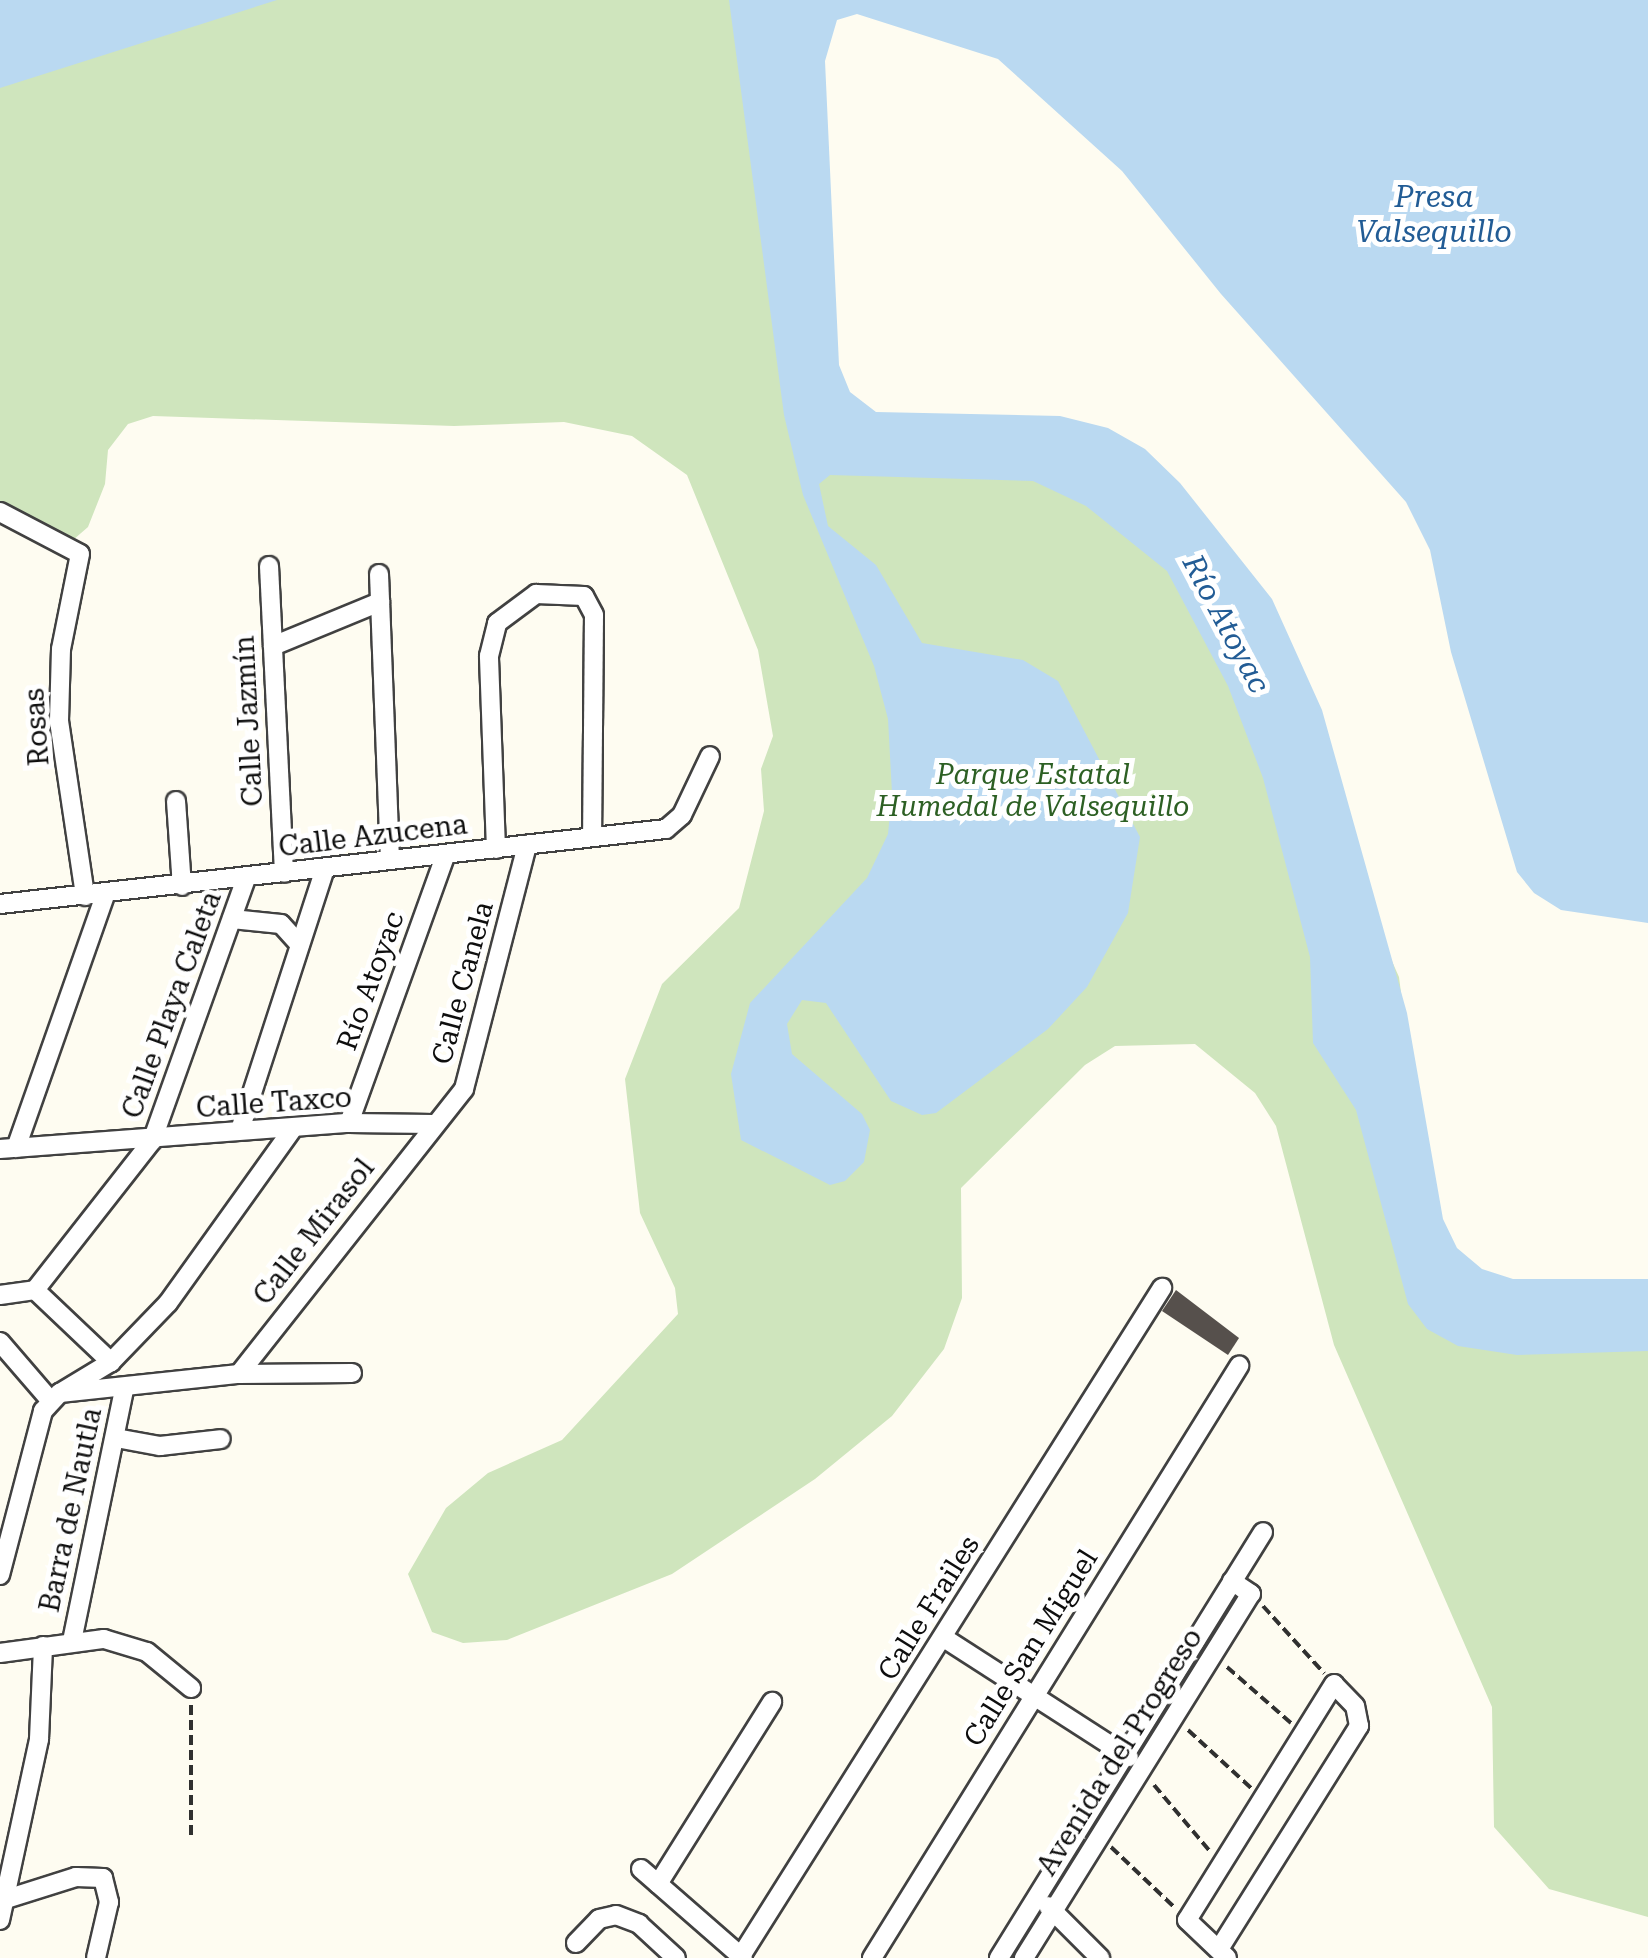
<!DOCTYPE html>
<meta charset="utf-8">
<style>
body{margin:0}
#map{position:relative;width:1648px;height:1958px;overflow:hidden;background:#fefcf1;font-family:"Roboto Serif",serif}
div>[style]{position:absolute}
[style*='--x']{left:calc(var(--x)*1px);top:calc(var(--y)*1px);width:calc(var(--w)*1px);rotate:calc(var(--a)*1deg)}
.green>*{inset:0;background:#cfe5bd}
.water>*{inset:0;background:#bad9f1}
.building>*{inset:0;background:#56504c}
.path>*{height:4px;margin-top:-2px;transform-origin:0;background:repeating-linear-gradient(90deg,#303030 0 10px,transparent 0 15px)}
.roads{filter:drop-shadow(2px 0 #414141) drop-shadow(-2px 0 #414141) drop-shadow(0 2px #414141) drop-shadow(0 -2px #414141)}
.minor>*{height:18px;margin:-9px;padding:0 9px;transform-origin:9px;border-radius:9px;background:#fff}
span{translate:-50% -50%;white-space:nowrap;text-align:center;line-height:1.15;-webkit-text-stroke:10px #fff;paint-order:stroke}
.street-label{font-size:28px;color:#0e0e0e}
.park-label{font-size:28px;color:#2d6024;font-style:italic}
.water-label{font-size:30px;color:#225c95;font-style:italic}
</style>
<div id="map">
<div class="green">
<div style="clip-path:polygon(127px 0,770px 0,848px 426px,1144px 464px,1302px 758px,1399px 977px,1435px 1260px,1473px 1284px,1648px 1290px,1648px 1917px,1549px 1889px,1494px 1827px,1492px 1707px,1334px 1345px,1276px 1126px,1255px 1093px,1195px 1044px,1115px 1046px,1085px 1065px,961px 1188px,962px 1298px,944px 1349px,892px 1416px,815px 1479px,672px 1574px,507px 1640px,463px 1643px,432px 1632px,408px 1574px,446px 1508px,488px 1473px,562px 1440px,678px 1314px,675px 1288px,640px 1213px,625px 1079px,662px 984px,739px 908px,764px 811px,761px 769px,773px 736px,758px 650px,687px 475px,632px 436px,564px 422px,454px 426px,153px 416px,128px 424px,108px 450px,105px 484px,88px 527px,73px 540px,54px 545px,0 511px,0 25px)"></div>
</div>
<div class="water">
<div style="clip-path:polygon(0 0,277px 0,0 88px)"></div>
<div style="clip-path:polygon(729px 0,1648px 0,1648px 923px,1561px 910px,1534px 893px,1517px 872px,1451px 652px,1430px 550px,1406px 502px,1221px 294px,1122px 171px,998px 59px,857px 14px,837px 20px,825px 61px,839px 365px,850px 392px,876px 412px,1060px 416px,1108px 428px,1145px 449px,1180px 483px,1272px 599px,1322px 710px,1407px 1013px,1443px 1219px,1457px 1248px,1482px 1269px,1513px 1279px,1648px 1279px,1648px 1351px,1517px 1355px,1458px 1346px,1427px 1329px,1408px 1304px,1356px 1110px,1313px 1043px,1310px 957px,1263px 778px,1228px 686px,1167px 571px,1086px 506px,1033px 481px,830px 475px,819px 484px,828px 526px,876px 565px,922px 643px,1023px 660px,1058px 681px,1140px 837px,1128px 913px,1087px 987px,1048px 1029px,936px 1113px,922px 1115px,891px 1101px,826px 1003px,802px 1000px,787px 1024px,792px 1054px,862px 1114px,870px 1130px,864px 1162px,845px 1181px,830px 1185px,741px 1140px,731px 1074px,750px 1003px,867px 878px,888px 834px,892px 793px,888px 719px,874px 666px,803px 495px,784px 415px)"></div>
</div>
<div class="building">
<div style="clip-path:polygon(1176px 1290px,1239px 1338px,1228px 1355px,1162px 1311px)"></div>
</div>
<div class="path">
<div style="--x:1263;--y:1606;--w:91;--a:47.7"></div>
<div style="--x:1227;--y:1667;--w:85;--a:41.2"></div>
<div style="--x:191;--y:1705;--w:131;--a:90"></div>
<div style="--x:1188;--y:1730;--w:86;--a:42.6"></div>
<div style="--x:1154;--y:1785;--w:85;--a:49.8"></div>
<div style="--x:1111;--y:1847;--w:90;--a:43.6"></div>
</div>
<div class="roads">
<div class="minor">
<div style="--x:0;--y:512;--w:90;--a:27.7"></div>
<div style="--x:80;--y:554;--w:97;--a:101.3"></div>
<div style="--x:61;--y:649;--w:72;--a:91.6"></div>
<div style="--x:59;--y:721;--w:177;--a:81.5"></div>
<div style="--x:269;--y:566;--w:307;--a:87.2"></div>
<div style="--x:379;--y:574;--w:286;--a:87.8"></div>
<div style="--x:273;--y:646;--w:116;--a:-22.4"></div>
<div style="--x:176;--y:801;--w:85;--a:86"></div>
<div style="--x:496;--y:849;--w:193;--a:-92.1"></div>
<div style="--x:489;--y:656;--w:34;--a:-76"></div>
<div style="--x:497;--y:623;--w:49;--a:-36.6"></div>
<div style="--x:536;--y:594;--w:48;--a:2.4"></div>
<div style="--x:584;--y:596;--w:21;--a:62"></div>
<div style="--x:594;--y:615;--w:222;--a:90.5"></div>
<div style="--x:0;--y:904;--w:670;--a:-6.43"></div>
<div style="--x:666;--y:829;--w:21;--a:-41"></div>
<div style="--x:682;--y:815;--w:65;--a:-64.6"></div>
<div style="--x:232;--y:919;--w:49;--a:5.8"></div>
<div style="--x:281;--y:924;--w:28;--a:48"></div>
<div style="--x:349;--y:1123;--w:283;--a:-70.2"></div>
<div style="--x:240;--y:1130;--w:275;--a:-72"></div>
<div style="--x:16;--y:1148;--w:268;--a:-70.6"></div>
<div style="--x:0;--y:1149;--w:350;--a:-4.3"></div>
<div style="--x:349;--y:1123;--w:84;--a:0.7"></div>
<div style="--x:35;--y:1290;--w:189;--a:-51.9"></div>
<div style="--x:152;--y:1141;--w:278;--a:-70.3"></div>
<div style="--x:35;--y:1290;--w:105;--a:43.5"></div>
<div style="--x:111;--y:1362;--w:82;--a:-46"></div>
<div style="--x:168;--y:1303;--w:216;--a:-54.4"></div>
<div style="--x:0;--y:1295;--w:35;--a:-8"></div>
<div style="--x:0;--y:1342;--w:77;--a:49.2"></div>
<div style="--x:239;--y:1374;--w:363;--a:-51.7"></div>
<div style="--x:464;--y:1089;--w:252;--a:-75.5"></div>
<div style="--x:60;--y:1393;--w:180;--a:-6.1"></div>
<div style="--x:239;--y:1374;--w:113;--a:-0.5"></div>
<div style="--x:116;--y:1438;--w:45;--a:10.3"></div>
<div style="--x:160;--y:1446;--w:61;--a:-6.5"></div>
<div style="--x:0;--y:1575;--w:170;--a:-75.3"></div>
<div style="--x:43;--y:1411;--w:25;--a:-47"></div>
<div style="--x:60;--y:1393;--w:60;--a:-31.3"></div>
<div style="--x:944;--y:1638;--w:220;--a:32.8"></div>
<div style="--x:72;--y:1641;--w:256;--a:-78.3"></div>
<div style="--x:0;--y:1653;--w:105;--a:-7.7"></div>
<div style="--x:104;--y:1639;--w:45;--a:16.8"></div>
<div style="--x:147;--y:1652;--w:57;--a:39.3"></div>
<div style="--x:641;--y:1869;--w:135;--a:41.1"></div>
<div style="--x:658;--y:1884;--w:215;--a:-57.9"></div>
<div style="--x:0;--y:1901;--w:80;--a:-17.5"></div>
<div style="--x:76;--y:1877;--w:27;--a:2"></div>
<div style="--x:103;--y:1878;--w:25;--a:76"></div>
<div style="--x:109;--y:1902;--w:57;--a:103.1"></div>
<div style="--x:1048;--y:1906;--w:74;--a:45"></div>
<div style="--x:0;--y:1920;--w:185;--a:-77.8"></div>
<div style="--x:39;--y:1739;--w:93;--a:-87.5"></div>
<div style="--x:576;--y:1943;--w:33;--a:-46"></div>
<div style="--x:599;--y:1919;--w:17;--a:-13"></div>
<div style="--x:616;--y:1915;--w:25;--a:21"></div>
<div style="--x:639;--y:1924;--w:50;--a:42.6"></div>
<div style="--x:1221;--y:1946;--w:260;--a:-57.9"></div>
<div style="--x:1359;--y:1726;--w:20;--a:-101"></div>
<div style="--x:1355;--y:1706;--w:30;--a:-134"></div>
<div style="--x:1334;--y:1684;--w:278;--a:121.9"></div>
<div style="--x:1187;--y:1920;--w:55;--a:43.5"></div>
<div style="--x:741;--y:1956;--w:790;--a:-57.78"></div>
<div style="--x:872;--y:1958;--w:697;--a:-58.2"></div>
<div style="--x:999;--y:1958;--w:501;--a:-58.21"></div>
<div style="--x:1024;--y:1958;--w:429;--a:-58.1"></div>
<div style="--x:1251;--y:1594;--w:23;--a:-146"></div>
</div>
</div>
<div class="street-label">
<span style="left:249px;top:721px;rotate:-93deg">Calle Jazmín</span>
<span style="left:37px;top:727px;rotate:-94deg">Rosas</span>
<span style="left:373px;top:836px;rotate:-7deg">Calle Azucena</span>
<span style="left:371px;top:981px;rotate:-70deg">Río Atoyac</span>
<span style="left:463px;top:983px;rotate:-75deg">Calle Canela</span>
<span style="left:172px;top:1005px;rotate:-70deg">Calle Playa Caleta</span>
<span style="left:274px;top:1103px;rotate:-4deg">Calle Taxco</span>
<span style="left:314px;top:1232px;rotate:-52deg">Calle Mirasol</span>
<span style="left:71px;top:1510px;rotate:-78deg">Barra de Nautla</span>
<span style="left:929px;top:1608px;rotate:-58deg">Calle Frailes</span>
<span style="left:1031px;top:1648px;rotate:-58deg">Calle San Miguel</span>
<span style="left:1120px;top:1752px;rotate:-58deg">Avenida del Progreso</span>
</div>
<div class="park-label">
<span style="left:1033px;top:791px">Parque Estatal<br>Humedal de Valsequillo</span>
</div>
<div class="water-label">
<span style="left:1434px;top:214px">Presa<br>Valsequillo</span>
<span style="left:1226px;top:624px;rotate:62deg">Río Atoyac</span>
</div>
</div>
